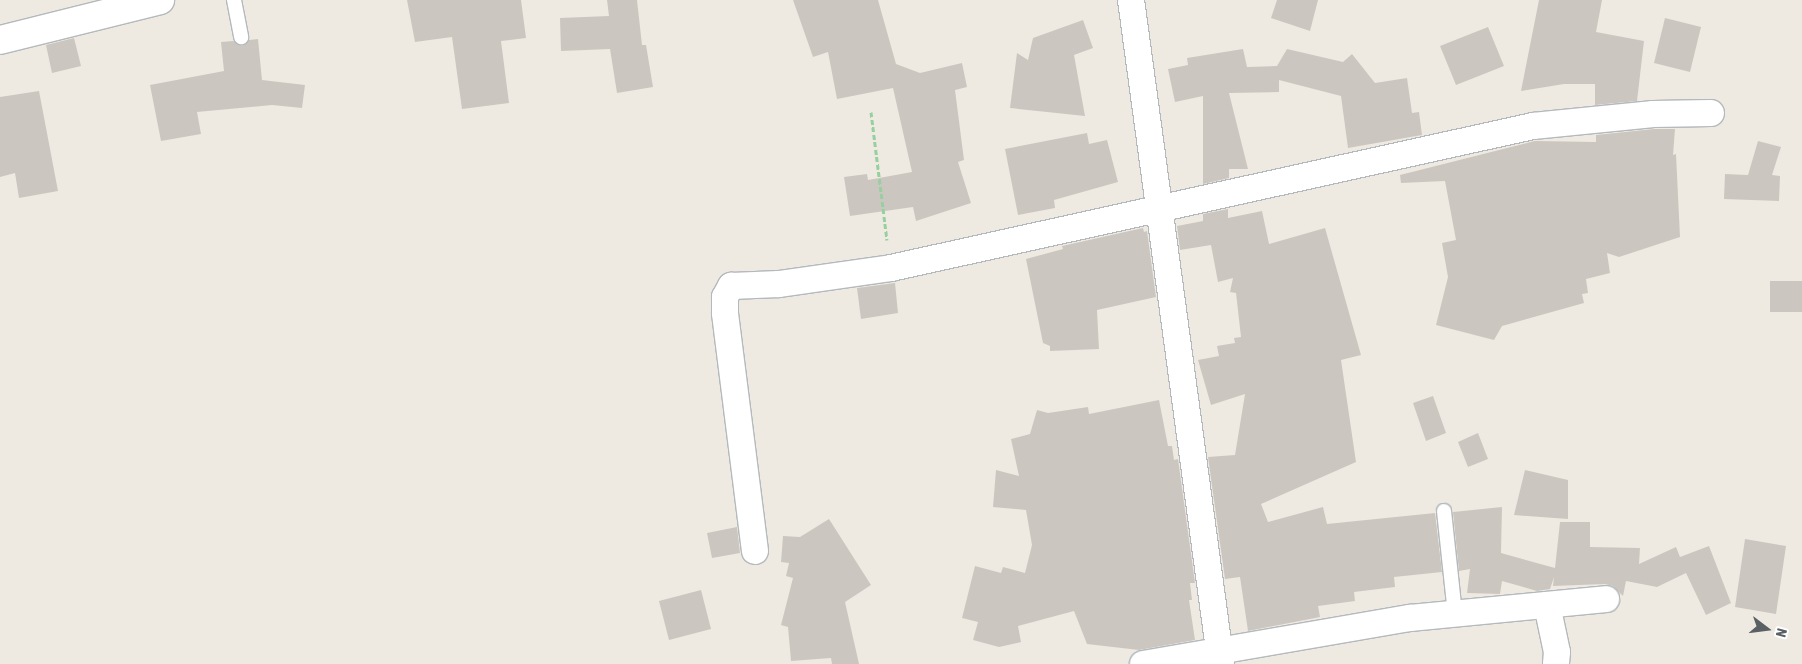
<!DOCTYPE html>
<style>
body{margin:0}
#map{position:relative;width:1802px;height:664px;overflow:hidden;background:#eeeae1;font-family:"Asap Condensed",sans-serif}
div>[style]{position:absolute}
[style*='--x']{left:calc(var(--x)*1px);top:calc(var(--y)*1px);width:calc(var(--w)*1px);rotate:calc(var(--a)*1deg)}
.building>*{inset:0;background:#cbc7c0}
.path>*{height:3px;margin-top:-1.5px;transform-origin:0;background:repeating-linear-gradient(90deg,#96d09e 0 5px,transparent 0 7.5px)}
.roads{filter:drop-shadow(1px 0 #b4b9bd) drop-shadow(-1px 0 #b4b9bd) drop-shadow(0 1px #b4b9bd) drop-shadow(0 -1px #b4b9bd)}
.lane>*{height:14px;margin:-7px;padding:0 7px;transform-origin:7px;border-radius:7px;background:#fff}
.street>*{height:26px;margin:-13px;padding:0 13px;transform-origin:13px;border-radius:13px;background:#fff}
.secondary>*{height:28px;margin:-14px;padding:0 14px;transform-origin:14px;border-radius:14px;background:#fff}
span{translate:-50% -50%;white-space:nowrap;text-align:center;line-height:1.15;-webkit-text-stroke:4.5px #fff;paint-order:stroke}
.north{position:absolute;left:1742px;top:604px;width:50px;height:50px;-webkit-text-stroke:4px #fff;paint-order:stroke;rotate:105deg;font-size:14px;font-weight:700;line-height:20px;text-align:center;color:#5a6064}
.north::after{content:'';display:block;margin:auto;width:18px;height:22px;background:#5a6064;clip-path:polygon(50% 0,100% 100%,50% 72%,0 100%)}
</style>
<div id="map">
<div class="building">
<div style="clip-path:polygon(407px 0,521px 0,526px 38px,501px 41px,509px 103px,462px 109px,452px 37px,415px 42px)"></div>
<div style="clip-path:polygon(607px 0,637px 0,642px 45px,646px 45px,653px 87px,617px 93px,610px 49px,561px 51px,560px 18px,609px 16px)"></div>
<div style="clip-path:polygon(793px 0,878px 0,896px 64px,920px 73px,962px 63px,967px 87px,955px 90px,964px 160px,958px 162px,971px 203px,916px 221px,913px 207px,850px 216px,844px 177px,867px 174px,868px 180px,912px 172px,893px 88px,837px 99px,828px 52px,813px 57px)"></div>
<div style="clip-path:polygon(1277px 0,1318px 0,1310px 31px,1271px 18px)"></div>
<div style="clip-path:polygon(1539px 0,1602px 0,1596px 32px,1644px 41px,1637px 101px,1595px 105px,1595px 84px,1564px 84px,1521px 91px)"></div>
<div style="clip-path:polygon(1665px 18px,1701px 27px,1690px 72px,1654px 63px)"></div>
<div style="clip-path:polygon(1083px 20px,1093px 48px,1074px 55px,1085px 116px,1010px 108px,1017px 53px,1028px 60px,1033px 38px)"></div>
<div style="clip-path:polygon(1488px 27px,1504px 66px,1456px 85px,1440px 46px)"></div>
<div style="clip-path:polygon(74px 38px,81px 66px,52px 73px,46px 45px)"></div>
<div style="clip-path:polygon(258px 39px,262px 80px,305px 85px,302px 108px,272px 105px,197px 112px,201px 134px,161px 141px,150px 85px,224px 71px,221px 42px,233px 41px,242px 46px,249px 40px)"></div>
<div style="clip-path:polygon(1243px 49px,1247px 67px,1277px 66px,1287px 49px,1343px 62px,1352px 54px,1375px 83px,1407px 78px,1412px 113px,1419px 112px,1422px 135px,1348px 148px,1341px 96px,1279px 80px,1279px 92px,1229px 93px,1248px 169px,1229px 169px,1229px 178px,1203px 184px,1203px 96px,1175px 102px,1168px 69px,1188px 65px,1187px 58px)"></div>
<div style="clip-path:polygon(39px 91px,58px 191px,19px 198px,15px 173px,0 177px,0 97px)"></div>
<div style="clip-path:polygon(1654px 129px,1675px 129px,1673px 155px,1676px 154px,1680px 237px,1619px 257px,1607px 253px,1610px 273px,1586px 279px,1588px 293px,1582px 294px,1584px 303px,1502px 326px,1494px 340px,1436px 325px,1448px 277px,1442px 243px,1456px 240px,1445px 181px,1401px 183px,1400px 175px,1535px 141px,1596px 142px,1596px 135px)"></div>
<div style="clip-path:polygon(1087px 133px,1089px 144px,1107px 140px,1118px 182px,1054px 200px,1055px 208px,1018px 215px,1005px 149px)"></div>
<div style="clip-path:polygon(1758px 141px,1781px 147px,1772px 175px,1780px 176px,1779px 201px,1724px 199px,1725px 174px,1748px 175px)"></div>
<div style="clip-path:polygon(1228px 209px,1228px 218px,1262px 211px,1269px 244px,1325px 228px,1361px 355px,1341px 360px,1356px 462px,1261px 504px,1268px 522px,1323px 507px,1327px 524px,1435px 513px,1442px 572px,1394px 577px,1395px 587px,1354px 592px,1355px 601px,1318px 606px,1320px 617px,1248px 631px,1240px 577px,1225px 579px,1208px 457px,1235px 455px,1245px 394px,1211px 405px,1198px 360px,1219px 356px,1217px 346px,1235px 343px,1234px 338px,1241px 337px,1236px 293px,1230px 292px,1233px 278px,1218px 282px,1211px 245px,1180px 250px,1177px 226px,1203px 221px,1203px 214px)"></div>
<div style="clip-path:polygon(1143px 228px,1144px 232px,1147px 231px,1156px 297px,1097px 310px,1099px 349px,1050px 351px,1050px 346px,1043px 343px,1026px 259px,1063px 249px,1062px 246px)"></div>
<div style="clip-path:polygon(1770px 281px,1802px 281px,1802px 312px,1770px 312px)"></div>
<div style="clip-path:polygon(895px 283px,898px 313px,861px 319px,857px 288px)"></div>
<div style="clip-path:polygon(1433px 396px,1446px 433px,1426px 441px,1413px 403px)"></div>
<div style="clip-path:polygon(1159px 400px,1168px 446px,1172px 446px,1174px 460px,1178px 459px,1195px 583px,1190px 583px,1192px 600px,1189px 600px,1195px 640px,1139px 650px,1087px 644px,1074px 611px,1018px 626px,1021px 642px,999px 647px,973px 640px,978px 622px,962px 618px,975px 566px,1001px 573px,1003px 567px,1025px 573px,1032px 545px,1026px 510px,993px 507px,996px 470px,1019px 476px,1011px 439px,1030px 434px,1037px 410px,1048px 413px,1088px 407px,1089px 414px)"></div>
<div style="clip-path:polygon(1478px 433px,1488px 459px,1468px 467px,1458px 442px)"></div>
<div style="clip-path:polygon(1525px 470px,1568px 480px,1568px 519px,1514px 515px)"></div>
<div style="clip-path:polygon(1502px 507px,1501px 553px,1555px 568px,1560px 522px,1590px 522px,1590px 547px,1640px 548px,1639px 564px,1676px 547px,1680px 557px,1709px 546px,1731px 603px,1706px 615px,1686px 573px,1657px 587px,1626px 581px,1623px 596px,1613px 586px,1605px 584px,1553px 586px,1554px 577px,1550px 589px,1537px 591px,1502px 581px,1500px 594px,1467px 593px,1470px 569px,1459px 571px,1453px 512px)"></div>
<div style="clip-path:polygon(829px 519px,871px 585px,845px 602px,859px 664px,832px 664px,831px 658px,791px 661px,788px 627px,781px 625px,793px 578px,786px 576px,789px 563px,781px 562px,783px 536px,800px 537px)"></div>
<div style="clip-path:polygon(737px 527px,740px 553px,712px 558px,707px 533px)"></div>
<div style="clip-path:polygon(1745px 539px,1786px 546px,1776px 614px,1735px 607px)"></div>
<div style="clip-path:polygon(701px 590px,711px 629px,669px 640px,659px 601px)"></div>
</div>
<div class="path">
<div style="--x:871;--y:112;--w:129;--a:82.9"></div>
</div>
<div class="roads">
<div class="lane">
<div style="--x:234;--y:0;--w:38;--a:79"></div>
<div style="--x:1444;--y:511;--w:104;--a:83.9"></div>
</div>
<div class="street">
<div style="--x:1131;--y:0;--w:670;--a:82.28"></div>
<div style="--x:755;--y:551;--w:240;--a:-97.2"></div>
<div style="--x:725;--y:313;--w:16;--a:-90"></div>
<div style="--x:725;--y:297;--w:13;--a:-61"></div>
<div style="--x:731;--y:286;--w:48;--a:-2.4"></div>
<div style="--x:779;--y:284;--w:113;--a:-8.1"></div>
<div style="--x:891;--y:268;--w:658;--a:-12.47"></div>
<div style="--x:1533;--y:126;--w:121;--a:-5.7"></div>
<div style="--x:1653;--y:114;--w:58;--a:-1"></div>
<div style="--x:1547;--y:605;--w:48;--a:78"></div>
<div style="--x:1557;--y:652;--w:12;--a:95"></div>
<div style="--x:1143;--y:664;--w:271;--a:-9.8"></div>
<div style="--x:1410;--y:618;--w:197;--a:-5.5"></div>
</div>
<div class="secondary">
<div style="--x:0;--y:40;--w:165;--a:-14"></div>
</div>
</div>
<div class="north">N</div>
</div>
